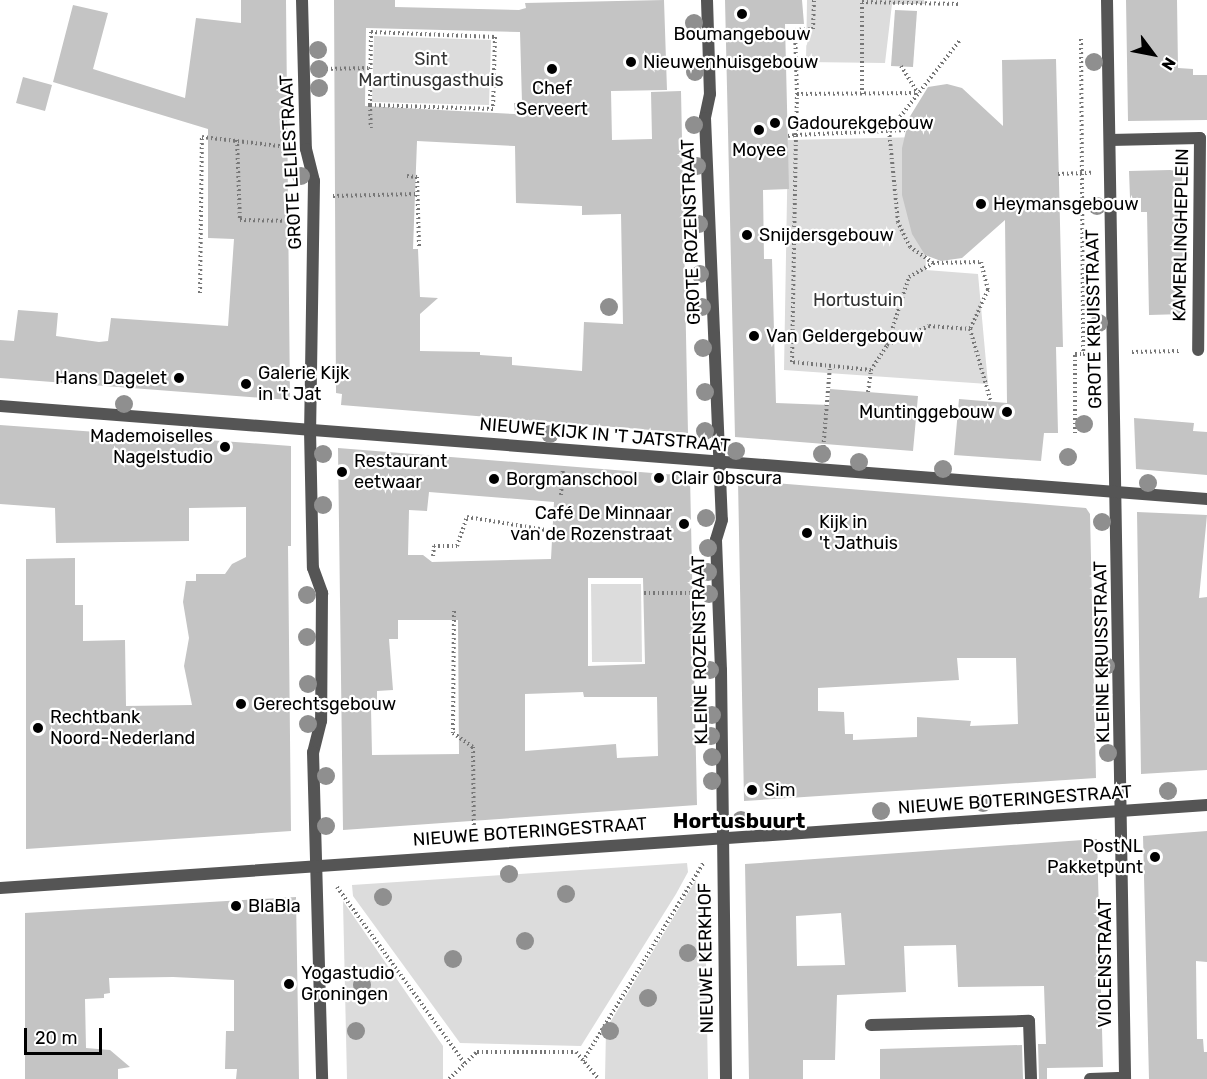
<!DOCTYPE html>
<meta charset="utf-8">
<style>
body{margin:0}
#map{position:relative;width:1207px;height:1079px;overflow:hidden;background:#fff;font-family:Rubik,sans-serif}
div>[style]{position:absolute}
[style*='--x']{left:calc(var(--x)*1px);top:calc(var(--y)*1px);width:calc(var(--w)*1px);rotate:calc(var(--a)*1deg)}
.green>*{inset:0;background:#dcdcdc}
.building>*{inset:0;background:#c4c4c4}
.path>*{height:4px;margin-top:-2px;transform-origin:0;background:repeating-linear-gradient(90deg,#777 0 1.5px,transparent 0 4.5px)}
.service>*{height:12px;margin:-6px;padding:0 6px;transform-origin:6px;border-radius:6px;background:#555}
.minor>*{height:12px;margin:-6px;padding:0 6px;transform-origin:6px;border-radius:6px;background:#555}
.trees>*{width:18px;height:18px;margin:-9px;border-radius:50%;background:#8f8f8f}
.dots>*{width:16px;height:16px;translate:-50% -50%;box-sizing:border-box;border:3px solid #fff;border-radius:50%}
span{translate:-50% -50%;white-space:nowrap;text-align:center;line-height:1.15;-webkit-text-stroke:4.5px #fff;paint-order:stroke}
.poi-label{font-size:18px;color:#000}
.left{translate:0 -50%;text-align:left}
.right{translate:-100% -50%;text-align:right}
.park-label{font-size:18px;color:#333}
.street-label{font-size:18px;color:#000}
.quarter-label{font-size:21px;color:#000;font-weight:700}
.north{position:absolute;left:1123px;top:24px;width:60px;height:60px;-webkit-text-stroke:4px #fff;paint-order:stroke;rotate:122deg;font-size:16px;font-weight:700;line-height:24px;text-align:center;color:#000}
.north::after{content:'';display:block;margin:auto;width:21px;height:27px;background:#000;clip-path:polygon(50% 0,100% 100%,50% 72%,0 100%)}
.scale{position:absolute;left:24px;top:1028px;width:78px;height:27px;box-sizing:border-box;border:3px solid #000;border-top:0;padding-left:8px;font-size:18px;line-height:21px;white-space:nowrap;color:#000;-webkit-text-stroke:4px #fff;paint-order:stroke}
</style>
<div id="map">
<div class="green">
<div style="clip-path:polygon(807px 0,924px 0,925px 4px,892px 4px,885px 63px,806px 62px)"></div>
<div style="clip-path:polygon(374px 36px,491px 40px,489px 105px,372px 102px)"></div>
<div style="clip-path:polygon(922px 137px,926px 270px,978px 274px,988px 384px,784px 370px,788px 140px)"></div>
<div style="clip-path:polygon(591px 584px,641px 584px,642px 662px,592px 662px)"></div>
<div style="clip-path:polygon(687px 863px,688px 872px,676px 894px,581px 1046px,460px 1043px,353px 896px,352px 885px)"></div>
<div style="clip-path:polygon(696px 880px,698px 901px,705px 901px,708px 1079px,605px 1079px,606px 1029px)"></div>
<div style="clip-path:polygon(343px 901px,443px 1046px,443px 1079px,347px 1079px)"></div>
</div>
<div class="building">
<div style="clip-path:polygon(241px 0,286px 0,290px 400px,0 378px,0 340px,14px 341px,18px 310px,58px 313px,56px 336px,99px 342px,108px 341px,111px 318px,228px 326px,234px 239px,208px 238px,208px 129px,53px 82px,73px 5px,108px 13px,93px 69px,185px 98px,196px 18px,241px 23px)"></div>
<div style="clip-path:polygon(evenodd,334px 0,395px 0,395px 7px,519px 10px,526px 8px,525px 3px,664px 0,667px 90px,611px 91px,612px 140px,652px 139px,651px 92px,681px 91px,688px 433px,341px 405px,342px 394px,336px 393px,334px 0,366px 28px,520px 32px,522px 103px,514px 103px,515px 114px,365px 106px,366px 28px,334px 0,417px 141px,515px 146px,516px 203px,582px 206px,582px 215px,621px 214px,623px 324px,584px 322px,582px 371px,512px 365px,512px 357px,480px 355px,480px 352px,420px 351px,420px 314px,438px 298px,420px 297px,418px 249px,413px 249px,417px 141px)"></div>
<div style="clip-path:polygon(725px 0,802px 0,804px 24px,785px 24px,789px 189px,763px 190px,764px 259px,772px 259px,776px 403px,829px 405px,830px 389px,918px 396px,913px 451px,735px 437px)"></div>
<div style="clip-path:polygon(1126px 0,1177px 0,1178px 68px,1193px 69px,1193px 75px,1207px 75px,1207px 120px,1128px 121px)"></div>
<div style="clip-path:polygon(895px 10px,917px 11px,913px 67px,891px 66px)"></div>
<div style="clip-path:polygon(1056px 59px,1063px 347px,1056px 347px,1058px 433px,1044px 433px,1041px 461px,954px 455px,959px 399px,1007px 403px,1005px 220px,962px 258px,941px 261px,925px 255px,912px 234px,902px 195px,902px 148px,909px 118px,928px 87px,947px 84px,962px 88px,1003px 126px,1002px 60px)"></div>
<div style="clip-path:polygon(23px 77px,52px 85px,45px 111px,16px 103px)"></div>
<div style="clip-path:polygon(1170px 170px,1182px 172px,1184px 314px,1149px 315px,1147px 212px,1141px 212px,1141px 198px,1130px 198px,1129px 171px)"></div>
<div style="clip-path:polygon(1134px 418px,1194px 423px,1193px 431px,1207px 432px,1207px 475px,1136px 469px)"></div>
<div style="clip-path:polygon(0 425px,291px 446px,291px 546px,288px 546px,291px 831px,26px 849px,26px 559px,75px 558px,75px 605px,83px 605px,83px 641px,125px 640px,126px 706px,192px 705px,184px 666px,189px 638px,183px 602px,186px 581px,196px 581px,196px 574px,225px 574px,232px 564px,246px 557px,246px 507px,189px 508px,189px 541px,56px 543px,55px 508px,0 504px)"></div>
<div style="clip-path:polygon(evenodd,338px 448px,690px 476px,697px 805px,343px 830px,338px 448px,429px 492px,554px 502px,551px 559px,432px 562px,423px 555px,408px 555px,409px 510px,427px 511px,429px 492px,338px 448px,588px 578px,643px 578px,645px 664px,588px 666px,588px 578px,338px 448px,398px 620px,458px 620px,459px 754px,372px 755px,371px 708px,377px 708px,377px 691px,393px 690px,389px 639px,398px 639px,398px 620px,338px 448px,583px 692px,584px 697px,657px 697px,658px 756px,617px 758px,616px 744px,525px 751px,525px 694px,583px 692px)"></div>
<div style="clip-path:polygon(evenodd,738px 480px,1086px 508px,1090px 514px,1096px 778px,744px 801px,738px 480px,957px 658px,1016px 658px,1018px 724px,970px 726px,971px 721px,917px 717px,917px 737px,853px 740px,853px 734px,845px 734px,844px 712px,818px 711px,818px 688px,959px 680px,957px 658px)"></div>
<div style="clip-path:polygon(1137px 512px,1207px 515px,1199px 598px,1207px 597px,1207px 770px,1141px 774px)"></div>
<div style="clip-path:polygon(1207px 831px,1207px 962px,1196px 961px,1197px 1039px,1203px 1039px,1204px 1052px,1207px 1052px,1207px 1079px,1149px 1079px,1143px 836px)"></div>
<div style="clip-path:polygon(evenodd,1097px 839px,1103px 1067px,1047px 1068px,1047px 1079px,1039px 1079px,1038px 1044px,1046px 1044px,1044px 986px,958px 987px,956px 945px,904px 946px,906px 992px,837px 995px,835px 1060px,803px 1060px,803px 1079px,749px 1079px,745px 864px,1097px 839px,841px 913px,845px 965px,797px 966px,796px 916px,841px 913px)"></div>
<div style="clip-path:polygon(296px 897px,299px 1079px,236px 1079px,237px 1069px,225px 1069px,226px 1031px,234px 1031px,234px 980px,173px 977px,109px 978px,110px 993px,104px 994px,104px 998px,85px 999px,86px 1048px,110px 1050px,130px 1067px,118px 1069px,118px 1079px,25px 1079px,25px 913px)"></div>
<div style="clip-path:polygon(1022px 1045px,1023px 1079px,880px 1079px,880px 1049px)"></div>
</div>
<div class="path">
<div style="--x:862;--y:2;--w:97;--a:1.2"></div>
<div style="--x:371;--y:32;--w:124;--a:2.3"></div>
<div style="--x:495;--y:37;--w:72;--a:91.6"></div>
<div style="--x:493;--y:109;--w:123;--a:-178.1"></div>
<div style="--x:370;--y:105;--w:73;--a:-89.2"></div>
<div style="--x:1081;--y:39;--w:315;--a:89.6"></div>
<div style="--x:1083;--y:354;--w:12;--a:-5"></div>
<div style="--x:901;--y:66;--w:32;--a:58"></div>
<div style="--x:322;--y:69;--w:48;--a:-1.2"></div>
<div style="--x:797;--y:94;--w:64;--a:-91.8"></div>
<div style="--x:795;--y:30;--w:18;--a:-3"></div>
<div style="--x:813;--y:29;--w:29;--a:-88"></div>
<div style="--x:862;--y:94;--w:93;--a:-90"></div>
<div style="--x:370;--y:105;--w:23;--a:88"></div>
<div style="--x:788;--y:136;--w:8;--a:-7"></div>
<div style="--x:796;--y:135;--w:41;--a:-88.6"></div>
<div style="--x:797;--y:94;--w:121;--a:-0.5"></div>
<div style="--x:237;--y:140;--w:80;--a:87.9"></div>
<div style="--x:240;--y:220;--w:57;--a:1"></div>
<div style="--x:1058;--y:174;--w:33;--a:-2"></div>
<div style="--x:407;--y:176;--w:10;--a:6"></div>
<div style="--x:417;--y:177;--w:69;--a:88.3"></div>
<div style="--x:333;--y:196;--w:84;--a:-1.4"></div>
<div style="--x:933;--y:263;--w:28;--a:-145"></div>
<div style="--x:910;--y:247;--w:28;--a:-116"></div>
<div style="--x:898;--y:222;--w:91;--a:-95.6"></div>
<div style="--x:889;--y:131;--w:115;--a:-52"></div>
<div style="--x:200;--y:293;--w:156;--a:-89.3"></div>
<div style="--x:202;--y:137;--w:86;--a:6.7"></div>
<div style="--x:887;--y:345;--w:71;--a:-72.1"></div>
<div style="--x:909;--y:277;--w:28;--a:-30"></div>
<div style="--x:933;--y:263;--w:48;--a:-1.2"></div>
<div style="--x:981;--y:262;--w:29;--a:76"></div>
<div style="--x:988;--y:290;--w:43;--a:114.8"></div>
<div style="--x:1132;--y:352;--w:47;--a:-1.2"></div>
<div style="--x:871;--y:370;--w:30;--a:-57"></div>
<div style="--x:887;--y:345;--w:46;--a:-24.3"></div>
<div style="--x:929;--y:326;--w:41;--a:4.2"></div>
<div style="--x:970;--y:329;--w:76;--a:74"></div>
<div style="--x:868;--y:392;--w:22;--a:-82"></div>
<div style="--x:871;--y:370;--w:79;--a:-174.2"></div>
<div style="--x:792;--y:362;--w:227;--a:-89"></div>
<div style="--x:796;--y:135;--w:110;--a:-2.6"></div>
<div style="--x:1075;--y:433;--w:79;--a:-90"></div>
<div style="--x:1075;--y:354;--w:8;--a:0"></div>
<div style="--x:823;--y:451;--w:85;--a:-85.3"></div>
<div style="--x:561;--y:495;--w:26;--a:-86"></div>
<div style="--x:433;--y:556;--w:10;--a:-84"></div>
<div style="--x:434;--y:546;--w:23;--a:0"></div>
<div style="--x:457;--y:546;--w:31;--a:-71"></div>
<div style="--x:467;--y:517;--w:80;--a:9.3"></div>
<div style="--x:644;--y:593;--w:55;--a:0"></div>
<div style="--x:454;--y:611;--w:122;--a:90.5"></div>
<div style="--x:453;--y:733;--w:24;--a:35"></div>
<div style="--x:473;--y:747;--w:90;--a:89.4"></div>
<div style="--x:337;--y:887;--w:218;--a:54.1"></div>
<div style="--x:583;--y:1061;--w:233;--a:-58.7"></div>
<div style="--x:449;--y:1079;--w:39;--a:-44"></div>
<div style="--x:477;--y:1052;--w:99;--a:0"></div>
<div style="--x:576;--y:1052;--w:35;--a:50"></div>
</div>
<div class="service">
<div style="--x:871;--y:1025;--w:158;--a:-1.5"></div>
<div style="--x:1029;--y:1021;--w:58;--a:88"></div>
<div style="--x:1090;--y:1079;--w:35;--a:-2"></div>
</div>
<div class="minor">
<div style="--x:302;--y:0;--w:149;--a:88.5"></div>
<div style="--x:306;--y:149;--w:33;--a:76"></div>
<div style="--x:314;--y:181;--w:249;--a:90.9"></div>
<div style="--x:310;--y:430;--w:138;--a:88.8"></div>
<div style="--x:313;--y:568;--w:27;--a:70"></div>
<div style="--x:322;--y:593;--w:128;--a:90.4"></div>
<div style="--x:321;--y:721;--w:32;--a:104"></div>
<div style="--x:313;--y:752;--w:327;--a:88.4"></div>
<div style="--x:707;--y:0;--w:94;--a:88.2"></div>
<div style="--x:710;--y:94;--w:25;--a:102"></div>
<div style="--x:705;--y:118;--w:402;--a:87.6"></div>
<div style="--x:722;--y:520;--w:21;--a:107"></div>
<div style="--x:716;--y:540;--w:130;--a:87.8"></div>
<div style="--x:721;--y:670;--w:409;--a:89.3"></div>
<div style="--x:1107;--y:0;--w:1079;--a:89.04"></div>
<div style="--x:1110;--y:140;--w:90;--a:-1.3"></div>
<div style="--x:1200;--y:138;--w:212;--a:90.5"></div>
<div style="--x:0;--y:406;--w:1211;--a:4.41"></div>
<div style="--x:0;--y:888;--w:1210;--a:-3.93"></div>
</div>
<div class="trees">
<div style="left:694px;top:23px"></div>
<div style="left:318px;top:50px"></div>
<div style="left:1094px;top:62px"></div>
<div style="left:319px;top:69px"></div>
<div style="left:695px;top:72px"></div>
<div style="left:319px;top:88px"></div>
<div style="left:694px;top:125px"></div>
<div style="left:697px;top:166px"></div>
<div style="left:301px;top:176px"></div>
<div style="left:1097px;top:206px"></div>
<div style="left:699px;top:224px"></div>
<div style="left:700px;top:274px"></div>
<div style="left:609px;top:307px"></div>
<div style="left:702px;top:307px"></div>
<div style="left:1099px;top:323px"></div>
<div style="left:703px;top:348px"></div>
<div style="left:705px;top:392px"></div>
<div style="left:124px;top:404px"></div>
<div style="left:1084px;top:424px"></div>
<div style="left:705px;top:431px"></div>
<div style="left:550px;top:434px"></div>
<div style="left:736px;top:451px"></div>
<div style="left:323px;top:454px"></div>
<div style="left:822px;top:454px"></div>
<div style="left:1068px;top:457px"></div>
<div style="left:859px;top:462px"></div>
<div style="left:943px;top:469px"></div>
<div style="left:1148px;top:483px"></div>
<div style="left:323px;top:505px"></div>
<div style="left:706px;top:518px"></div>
<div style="left:1102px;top:522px"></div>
<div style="left:708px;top:548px"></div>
<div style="left:708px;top:572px"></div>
<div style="left:709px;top:594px"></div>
<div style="left:307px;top:595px"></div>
<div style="left:307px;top:637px"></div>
<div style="left:1106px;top:666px"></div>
<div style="left:710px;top:670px"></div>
<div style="left:308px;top:684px"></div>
<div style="left:712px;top:715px"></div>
<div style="left:308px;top:724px"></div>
<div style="left:711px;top:736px"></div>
<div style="left:1108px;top:753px"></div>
<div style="left:712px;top:757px"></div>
<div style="left:326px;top:776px"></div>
<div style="left:712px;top:781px"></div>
<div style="left:1168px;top:791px"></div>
<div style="left:983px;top:803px"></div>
<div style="left:881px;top:811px"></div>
<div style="left:741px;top:820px"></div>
<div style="left:326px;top:826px"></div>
<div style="left:509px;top:874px"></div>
<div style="left:566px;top:894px"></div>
<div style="left:383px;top:897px"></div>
<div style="left:525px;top:941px"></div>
<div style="left:688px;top:953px"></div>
<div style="left:453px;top:959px"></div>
<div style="left:362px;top:985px"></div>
<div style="left:648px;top:998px"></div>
<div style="left:356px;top:1031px"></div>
<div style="left:610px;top:1031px"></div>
</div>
<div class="dots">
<div style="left:742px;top:14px;background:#000"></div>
<div style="left:631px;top:62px;background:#000"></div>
<div style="left:552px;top:69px;background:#000"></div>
<div style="left:775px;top:123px;background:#000"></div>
<div style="left:759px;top:130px;background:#000"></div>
<div style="left:981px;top:204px;background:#000"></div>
<div style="left:747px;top:235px;background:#000"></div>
<div style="left:754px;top:336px;background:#000"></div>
<div style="left:179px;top:378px;background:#000"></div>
<div style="left:246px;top:384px;background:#000"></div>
<div style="left:1007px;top:412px;background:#000"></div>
<div style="left:225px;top:447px;background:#000"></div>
<div style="left:342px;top:472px;background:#000"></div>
<div style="left:659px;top:478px;background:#000"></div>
<div style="left:494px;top:479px;background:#000"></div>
<div style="left:684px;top:524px;background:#000"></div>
<div style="left:807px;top:533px;background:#000"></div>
<div style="left:241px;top:704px;background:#000"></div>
<div style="left:38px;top:728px;background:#000"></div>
<div style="left:752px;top:790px;background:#000"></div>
<div style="left:1155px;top:857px;background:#000"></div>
<div style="left:236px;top:906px;background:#000"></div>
<div style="left:289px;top:984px;background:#000"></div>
</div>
<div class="poi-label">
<span style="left:742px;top:34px">Boumangebouw</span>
<span class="left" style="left:643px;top:62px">Nieuwenhuisgebouw</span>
<span style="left:552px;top:99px">Chef<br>Serveert</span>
<span class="left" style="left:787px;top:123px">Gadourekgebouw</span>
<span style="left:759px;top:150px">Moyee</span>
<span class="left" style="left:993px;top:204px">Heymansgebouw</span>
<span class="left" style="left:759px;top:235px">Snijdersgebouw</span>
<span class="left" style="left:766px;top:336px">Van Geldergebouw</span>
<span class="left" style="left:258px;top:384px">Galerie Kijk<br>in 't Jat</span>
<span class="right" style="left:167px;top:378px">Hans Dagelet</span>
<span class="right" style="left:995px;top:412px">Muntinggebouw</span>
<span class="right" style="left:213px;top:447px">Mademoiselles<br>Nagelstudio</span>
<span class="left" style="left:354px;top:472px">Restaurant<br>eetwaar</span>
<span class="left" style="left:671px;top:478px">Clair Obscura</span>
<span class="left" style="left:506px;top:479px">Borgmanschool</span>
<span class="right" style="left:672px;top:524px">Café De Minnaar<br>van de Rozenstraat</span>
<span class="left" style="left:819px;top:533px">Kijk in<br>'t Jathuis</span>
<span class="left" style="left:253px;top:704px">Gerechtsgebouw</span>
<span class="left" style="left:50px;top:728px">Rechtbank<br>Noord-Nederland</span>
<span class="left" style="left:764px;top:790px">Sim</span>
<span class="right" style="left:1143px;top:857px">PostNL<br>Pakketpunt</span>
<span class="left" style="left:248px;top:906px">BlaBla</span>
<span class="left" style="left:301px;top:984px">Yogastudio<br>Groningen</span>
</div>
<div class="park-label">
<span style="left:431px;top:70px">Sint<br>Martinusgasthuis</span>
<span style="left:858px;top:300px">Hortustuin</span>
</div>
<div class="street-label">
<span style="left:291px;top:162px;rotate:-93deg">GROTE LELIESTRAAT</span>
<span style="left:691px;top:232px;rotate:-92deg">GROTE ROZENSTRAAT</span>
<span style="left:1181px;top:235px;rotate:-89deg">KAMERLINGHEPLEIN</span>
<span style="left:1094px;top:319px;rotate:-91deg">GROTE KRUISSTRAAT</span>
<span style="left:605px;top:435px;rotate:5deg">NIEUWE KIJK IN 'T JATSTRAAT</span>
<span style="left:700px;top:650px;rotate:-91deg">KLEINE ROZENSTRAAT</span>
<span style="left:1102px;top:652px;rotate:-91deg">KLEINE KRUISSTRAAT</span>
<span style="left:1015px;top:800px;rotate:-4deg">NIEUWE BOTERINGESTRAAT</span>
<span style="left:530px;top:832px;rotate:-4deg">NIEUWE BOTERINGESTRAAT</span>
<span style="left:706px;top:958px;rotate:-91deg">NIEUWE KERKHOF</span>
<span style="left:1105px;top:963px;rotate:-90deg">VIOLENSTRAAT</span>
</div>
<div class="quarter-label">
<span style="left:739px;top:821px">Hortusbuurt</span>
</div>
<div class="north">N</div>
<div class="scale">20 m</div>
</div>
